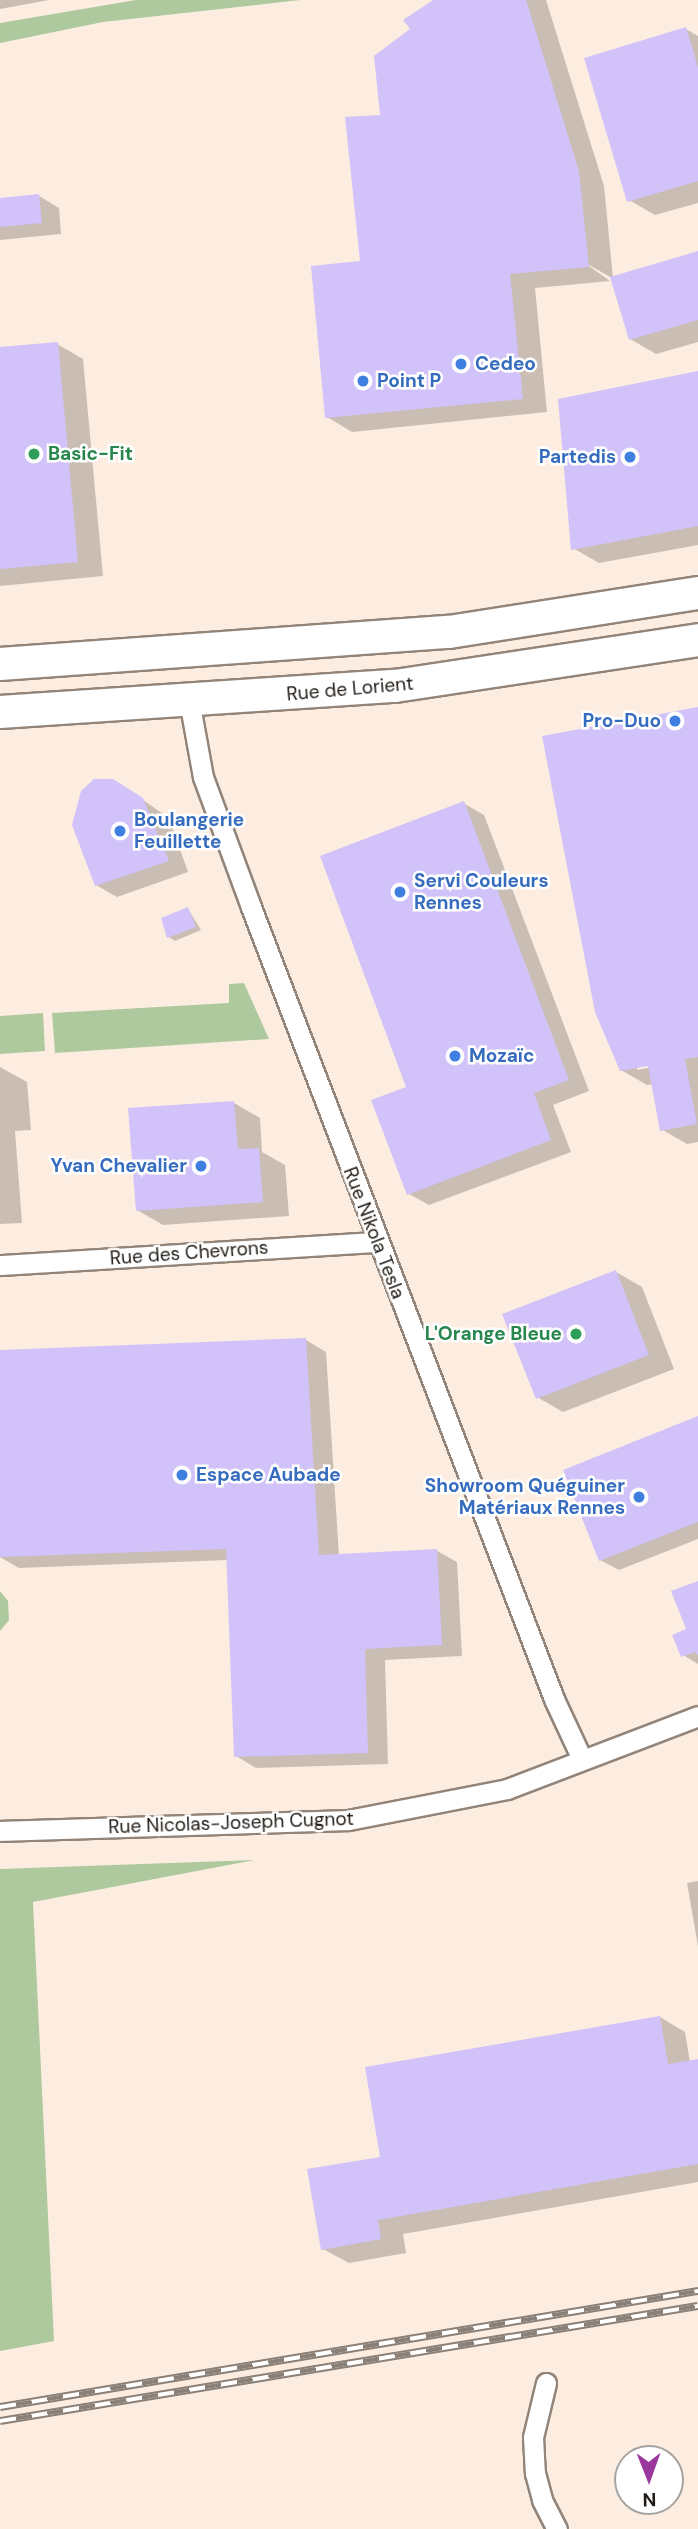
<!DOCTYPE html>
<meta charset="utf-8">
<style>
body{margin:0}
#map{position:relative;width:698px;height:2529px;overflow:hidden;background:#fdede1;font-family:"DM Sans",sans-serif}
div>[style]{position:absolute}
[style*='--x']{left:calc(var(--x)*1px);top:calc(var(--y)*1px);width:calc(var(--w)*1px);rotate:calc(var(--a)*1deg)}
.green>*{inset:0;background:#aec99e}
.shadow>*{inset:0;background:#0003}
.building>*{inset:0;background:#d1c2f9}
.roads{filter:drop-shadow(2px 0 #928479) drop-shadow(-2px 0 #928479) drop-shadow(0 2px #928479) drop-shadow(0 -2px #928479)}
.minor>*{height:19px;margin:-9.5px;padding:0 9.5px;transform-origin:9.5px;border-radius:9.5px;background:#fff}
.primary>*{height:32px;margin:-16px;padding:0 16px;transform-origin:16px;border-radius:16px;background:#fff}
.rail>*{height:8px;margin-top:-4px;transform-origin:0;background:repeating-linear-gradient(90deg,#fff 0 16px,#8a8078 0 32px);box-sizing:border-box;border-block:2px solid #8a8078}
.dots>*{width:19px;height:19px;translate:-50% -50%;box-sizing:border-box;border:4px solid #fff;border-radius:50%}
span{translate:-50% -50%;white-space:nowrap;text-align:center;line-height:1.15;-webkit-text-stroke:5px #fff;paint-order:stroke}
.shop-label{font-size:19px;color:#366cbe;font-weight:700}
.left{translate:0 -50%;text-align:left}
.right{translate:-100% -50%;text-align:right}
.leisure-label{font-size:19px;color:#27864d;font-weight:700}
.street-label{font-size:19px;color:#201b16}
.north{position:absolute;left:614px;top:2445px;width:70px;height:70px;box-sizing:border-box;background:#fff;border:2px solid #a6a4a2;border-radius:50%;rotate:179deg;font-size:19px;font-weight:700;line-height:28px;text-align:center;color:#201b16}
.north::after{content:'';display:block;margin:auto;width:24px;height:32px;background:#9b389e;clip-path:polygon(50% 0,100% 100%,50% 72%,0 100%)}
</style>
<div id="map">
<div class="green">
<div style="clip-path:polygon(136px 0,300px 0,103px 22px,0 43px,0 23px)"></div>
<div style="clip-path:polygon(244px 983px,269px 1039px,55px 1053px,52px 1013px,229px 1003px,229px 984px)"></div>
<div style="clip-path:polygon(43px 1013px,45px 1051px,0 1054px,0 1016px)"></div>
<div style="clip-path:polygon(0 1591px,8px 1601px,9px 1620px,0 1631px)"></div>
<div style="clip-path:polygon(255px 1860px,33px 1902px,54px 2341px,0 2351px,0 1869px)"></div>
</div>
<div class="shadow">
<div style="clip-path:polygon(0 0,49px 0,0 9px)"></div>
<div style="clip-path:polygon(437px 0,546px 0,604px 186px,613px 278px,698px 253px,698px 342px,656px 354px,630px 339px,612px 278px,582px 261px,610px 281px,535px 288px,547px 412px,352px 432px,327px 417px,362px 263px,382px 116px,412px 29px)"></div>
<div style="clip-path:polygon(686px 29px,698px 36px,698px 203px,655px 215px,629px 200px)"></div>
<div style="clip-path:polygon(39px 196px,59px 208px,61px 234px,0 240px,0 199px)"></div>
<div style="clip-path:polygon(57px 344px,83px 359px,103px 576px,0 586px,0 349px)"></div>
<div style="clip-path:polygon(698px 372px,698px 545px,599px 563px,573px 548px)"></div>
<div style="clip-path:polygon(evenodd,698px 708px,698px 1142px,687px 1144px,661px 1129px,653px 1084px,647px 1085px,621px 1070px,698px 708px,656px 1062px,657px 1066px,637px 1070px,637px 1066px,656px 1062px)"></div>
<div style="clip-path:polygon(133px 793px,169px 818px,188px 872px,117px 897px,96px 885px)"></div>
<div style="clip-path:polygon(463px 803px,484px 815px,589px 1091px,553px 1105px,571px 1152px,429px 1205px,409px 1194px,408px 1088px)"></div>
<div style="clip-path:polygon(188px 909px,201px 930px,175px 941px,169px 937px)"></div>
<div style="clip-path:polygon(0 1067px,27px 1082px,31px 1130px,15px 1131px,22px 1223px,0 1224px)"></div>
<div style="clip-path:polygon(234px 1103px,260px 1118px,262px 1152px,285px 1165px,289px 1216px,163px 1225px,137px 1210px)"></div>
<div style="clip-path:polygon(616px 1272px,642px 1287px,674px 1369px,563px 1412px,537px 1397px)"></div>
<div style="clip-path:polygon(306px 1340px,326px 1352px,339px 1556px,437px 1551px,457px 1562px,462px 1656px,385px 1660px,388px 1764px,256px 1768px,236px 1756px,228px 1560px,19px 1568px,0 1557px,0 1352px)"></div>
<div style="clip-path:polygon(698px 1418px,698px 1539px,619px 1570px,600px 1560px)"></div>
<div style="clip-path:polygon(698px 1582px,698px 1664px,683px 1655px)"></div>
<div style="clip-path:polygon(698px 1881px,698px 1946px,687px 1883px)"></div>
<div style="clip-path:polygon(660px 2017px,685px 2032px,690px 2062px,698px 2061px,698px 2182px,403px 2234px,406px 2253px,349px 2263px,323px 2249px,382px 2158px)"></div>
</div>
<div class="building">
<div style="clip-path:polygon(433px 0,526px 0,579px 171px,589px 267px,510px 274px,523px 399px,325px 418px,311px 266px,360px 261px,345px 117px,380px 115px,374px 56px,410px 29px,403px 20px)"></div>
<div style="clip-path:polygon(686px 27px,698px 67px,698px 181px,627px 202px,584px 58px)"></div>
<div style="clip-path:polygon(39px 194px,42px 223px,0 227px,0 198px)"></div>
<div style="clip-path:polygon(698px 251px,698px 320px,629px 340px,610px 277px)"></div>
<div style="clip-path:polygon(58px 342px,78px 562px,0 569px,0 347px)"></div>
<div style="clip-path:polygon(698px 371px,698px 526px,571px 550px,558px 399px)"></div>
<div style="clip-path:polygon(698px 707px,698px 1057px,685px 1059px,697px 1124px,660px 1131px,648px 1066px,620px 1071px,595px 1012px,542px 736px)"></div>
<div style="clip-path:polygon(94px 779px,113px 779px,143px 798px,169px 861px,95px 886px,72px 825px,81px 791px)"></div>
<div style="clip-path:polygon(464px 801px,569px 1080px,534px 1093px,551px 1140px,407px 1195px,371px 1100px,406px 1087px,320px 856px)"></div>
<div style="clip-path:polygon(188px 907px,196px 927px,167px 938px,161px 918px)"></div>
<div style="clip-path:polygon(234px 1101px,238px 1149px,259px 1148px,263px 1202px,136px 1211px,128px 1108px)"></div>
<div style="clip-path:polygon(616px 1270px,649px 1355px,536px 1399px,502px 1314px)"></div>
<div style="clip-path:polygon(306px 1338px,319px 1555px,437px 1549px,442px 1645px,365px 1649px,368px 1753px,234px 1757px,226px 1549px,0 1557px,0 1350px)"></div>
<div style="clip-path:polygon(698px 1416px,698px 1522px,599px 1561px,563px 1470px)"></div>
<div style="clip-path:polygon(698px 1581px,698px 1655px,695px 1652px,681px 1657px,672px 1635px,686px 1629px,671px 1591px)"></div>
<div style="clip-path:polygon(660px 2016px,668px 2064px,698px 2059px,698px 2164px,378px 2220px,381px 2239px,321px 2250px,307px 2169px,380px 2157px,365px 2067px)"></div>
</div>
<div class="roads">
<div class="minor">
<div style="--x:189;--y:700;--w:78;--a:79.7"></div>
<div style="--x:203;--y:777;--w:139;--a:69.7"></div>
<div style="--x:251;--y:907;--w:848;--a:69.06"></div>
<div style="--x:554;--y:1699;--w:66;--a:65"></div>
<div style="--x:0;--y:1265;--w:378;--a:-3.5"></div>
<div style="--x:0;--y:1831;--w:348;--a:-1.8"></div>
<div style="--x:348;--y:1820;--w:162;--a:-11"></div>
<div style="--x:507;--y:1789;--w:204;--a:-20.9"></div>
<div style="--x:546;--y:2383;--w:56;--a:103.5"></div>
<div style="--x:533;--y:2437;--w:36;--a:87"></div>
<div style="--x:535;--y:2473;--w:28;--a:75"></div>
<div style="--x:542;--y:2500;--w:33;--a:63"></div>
</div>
<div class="primary">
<div style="--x:0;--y:664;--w:450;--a:-4.1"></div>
<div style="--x:449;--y:632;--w:252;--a:-8.9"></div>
<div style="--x:0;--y:712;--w:396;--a:-3.8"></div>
<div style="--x:395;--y:686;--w:306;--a:-8.6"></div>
</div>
</div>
<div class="rail">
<div style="--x:0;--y:2407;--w:708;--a:-9.44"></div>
<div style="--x:0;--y:2421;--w:707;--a:-9.36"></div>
</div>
<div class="dots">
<div style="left:461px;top:364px;background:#3f7fe0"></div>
<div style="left:363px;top:381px;background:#3f7fe0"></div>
<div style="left:34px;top:454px;background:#2e9e5b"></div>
<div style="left:630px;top:457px;background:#3f7fe0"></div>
<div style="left:675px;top:721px;background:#3f7fe0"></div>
<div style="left:120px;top:831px;background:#3f7fe0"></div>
<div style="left:400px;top:892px;background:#3f7fe0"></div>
<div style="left:455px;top:1056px;background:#3f7fe0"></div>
<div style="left:201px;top:1166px;background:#3f7fe0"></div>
<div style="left:576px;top:1334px;background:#2e9e5b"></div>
<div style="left:182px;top:1475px;background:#3f7fe0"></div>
<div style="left:639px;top:1497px;background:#3f7fe0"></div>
</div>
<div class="shop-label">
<span class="left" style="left:475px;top:364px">Cedeo</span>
<span class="left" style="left:377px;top:381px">Point P</span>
<span class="right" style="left:616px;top:457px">Partedis</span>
<span class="right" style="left:661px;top:721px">Pro-Duo</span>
<span class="left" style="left:134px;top:831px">Boulangerie<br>Feuillette</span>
<span class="left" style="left:414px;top:892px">Servi Couleurs<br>Rennes</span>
<span class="left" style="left:469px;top:1056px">Mozaïc</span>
<span class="right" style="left:187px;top:1166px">Yvan Chevalier</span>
<span class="left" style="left:196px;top:1475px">Espace Aubade</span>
<span class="right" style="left:625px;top:1497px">Showroom Quéguiner<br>Matériaux Rennes</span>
</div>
<div class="leisure-label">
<span class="left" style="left:48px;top:454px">Basic-Fit</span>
<span class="right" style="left:562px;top:1334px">L'Orange Bleue</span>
</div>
<div class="street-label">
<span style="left:350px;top:689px;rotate:-5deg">Rue de Lorient</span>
<span style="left:374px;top:1233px;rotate:69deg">Rue Nikola Tesla</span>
<span style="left:189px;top:1253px;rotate:-4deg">Rue des Chevrons</span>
<span style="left:231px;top:1823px;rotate:-2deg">Rue Nicolas-Joseph Cugnot</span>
</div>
<div class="north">N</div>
</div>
